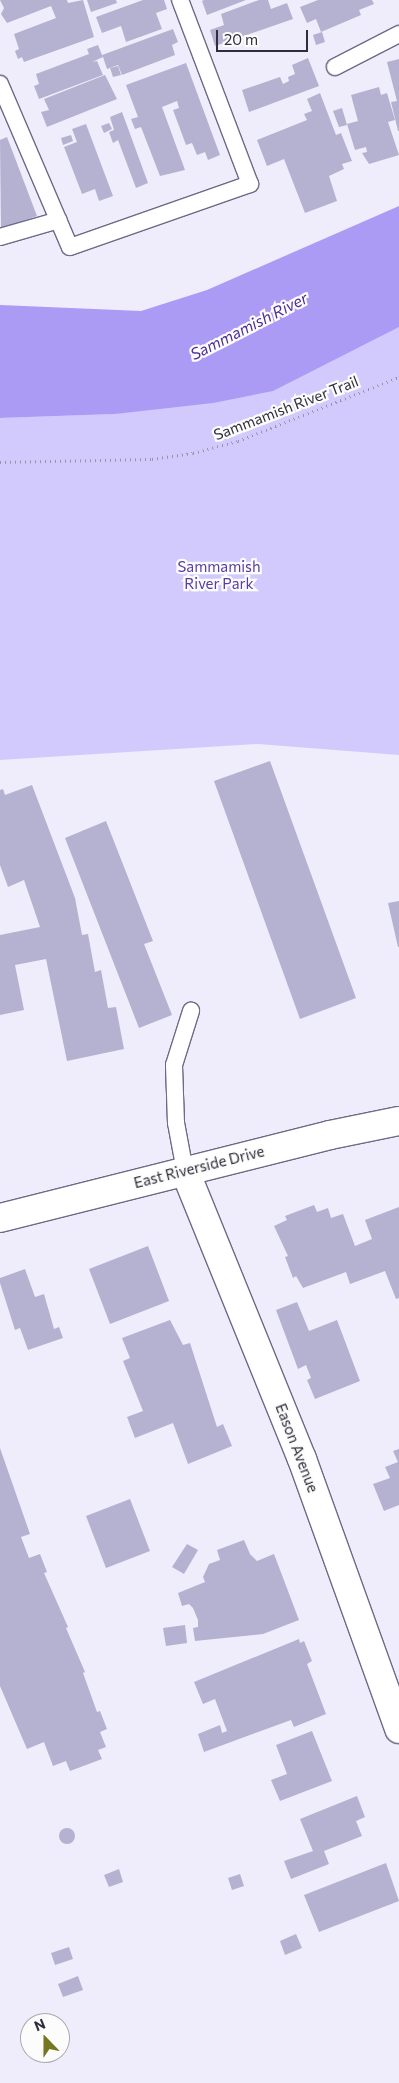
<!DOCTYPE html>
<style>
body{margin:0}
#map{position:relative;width:399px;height:2083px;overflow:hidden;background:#efedfb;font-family:Commissioner,sans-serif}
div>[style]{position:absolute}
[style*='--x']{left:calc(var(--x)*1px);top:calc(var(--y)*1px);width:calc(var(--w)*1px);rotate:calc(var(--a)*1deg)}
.green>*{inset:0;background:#d2cafd}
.water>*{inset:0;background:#ac9bf5}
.building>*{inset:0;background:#b5b1d0}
.round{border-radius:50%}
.path>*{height:3px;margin-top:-1.5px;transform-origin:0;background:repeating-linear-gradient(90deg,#9795a2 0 1px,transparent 0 5px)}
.roads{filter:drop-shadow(1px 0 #6e6986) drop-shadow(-1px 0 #6e6986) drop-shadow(0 1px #6e6986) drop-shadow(0 -1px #6e6986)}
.lane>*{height:16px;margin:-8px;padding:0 8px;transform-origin:8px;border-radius:8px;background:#fff}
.street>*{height:28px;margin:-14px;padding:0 14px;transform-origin:14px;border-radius:14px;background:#fff}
.secondary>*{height:28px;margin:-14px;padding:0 14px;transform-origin:14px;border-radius:14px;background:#fff}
span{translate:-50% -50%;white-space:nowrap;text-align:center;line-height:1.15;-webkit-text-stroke:4.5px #fcfcfc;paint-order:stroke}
.street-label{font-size:15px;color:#302e3a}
.park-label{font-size:15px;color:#593ca3}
.water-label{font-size:16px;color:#4e2e95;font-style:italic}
.north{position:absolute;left:20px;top:2013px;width:50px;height:50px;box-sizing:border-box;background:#fcfcfc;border:1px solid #aaaaae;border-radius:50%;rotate:338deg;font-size:14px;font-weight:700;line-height:20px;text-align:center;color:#302e3a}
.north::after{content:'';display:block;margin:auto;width:18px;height:22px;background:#74771f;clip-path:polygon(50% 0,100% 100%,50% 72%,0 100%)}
.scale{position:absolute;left:216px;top:30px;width:92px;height:22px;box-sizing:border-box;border:2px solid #302e3a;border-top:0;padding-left:6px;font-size:15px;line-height:18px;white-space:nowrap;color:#302e3a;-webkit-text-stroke:4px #fcfcfc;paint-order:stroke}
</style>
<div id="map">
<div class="green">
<div style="clip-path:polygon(399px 327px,399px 755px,258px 744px,0 760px,0 418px,115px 414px)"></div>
</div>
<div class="water">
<div style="clip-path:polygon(399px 206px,399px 327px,395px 329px,273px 391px,213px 403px,115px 414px,0 418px,0 305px,141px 311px,207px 290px)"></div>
</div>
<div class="building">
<div style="clip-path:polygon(0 0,67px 0,68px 3px,83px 0,94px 37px,24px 62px,22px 57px,18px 59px,15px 51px,19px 49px,14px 34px,56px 18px,51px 6px,7px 23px,1px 14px,4px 8px)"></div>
<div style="clip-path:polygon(87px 0,116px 0,117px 3px,91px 12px)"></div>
<div style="clip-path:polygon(143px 0,164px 0,167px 9px,156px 13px,162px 29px,126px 42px,121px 26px,102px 33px,96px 17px)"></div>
<div style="clip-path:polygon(204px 0,246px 0,207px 15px,202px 1px)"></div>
<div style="clip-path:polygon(259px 0,268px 0,271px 9px,287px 3px,293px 19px,215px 46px,210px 30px,224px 25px,221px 14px)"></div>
<div style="clip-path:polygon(318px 0,372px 0,374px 4px,359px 10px,361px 15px,321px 32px,316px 19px,307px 23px,300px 7px)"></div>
<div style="clip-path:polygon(173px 29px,178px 42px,172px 45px,175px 55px,122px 75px,118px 65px,107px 69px,103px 57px,92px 62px,97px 61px,103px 75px,39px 99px,34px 86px,39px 84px,36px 74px,89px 54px,87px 49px,98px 45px,102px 55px)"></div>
<div style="clip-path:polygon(322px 32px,325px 42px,316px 45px,313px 35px)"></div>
<div style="clip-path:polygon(308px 58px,319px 86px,249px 112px,242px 90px,280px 77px,283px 84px,289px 81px,288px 77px,295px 74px,292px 65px)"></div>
<div style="clip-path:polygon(399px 59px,399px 131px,398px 131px,391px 102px,397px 101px,387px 62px)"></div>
<div style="clip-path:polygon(186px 63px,220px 155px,208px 160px,205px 152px,197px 155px,192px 143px,186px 145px,173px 110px,179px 108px,177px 101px,162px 107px,185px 170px,160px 176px,141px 127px,135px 129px,131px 119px,138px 117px,126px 85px)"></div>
<div style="clip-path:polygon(118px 66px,121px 75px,113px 77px,110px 68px)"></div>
<div style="clip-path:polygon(105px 75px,117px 99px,47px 127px,41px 112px,49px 110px,44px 99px)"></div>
<div style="clip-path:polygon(379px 87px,381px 95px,387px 93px,395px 120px,388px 122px,399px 155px,369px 164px,362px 153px,367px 152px,366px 147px,355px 150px,347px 124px,358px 121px,351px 95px)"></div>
<div style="clip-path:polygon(320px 93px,336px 135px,341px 133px,352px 161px,342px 164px,344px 169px,329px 176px,337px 201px,305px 213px,284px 159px,267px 166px,257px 140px,307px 120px,304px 114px,312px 111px,307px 99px)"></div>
<div style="clip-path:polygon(342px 108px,347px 125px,339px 127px,333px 111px)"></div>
<div style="clip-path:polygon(122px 112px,148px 183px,136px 188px,118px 140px,113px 143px,109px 132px,114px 130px,110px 117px)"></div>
<div style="clip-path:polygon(109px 123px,112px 129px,104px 133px,101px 126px)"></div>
<div style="clip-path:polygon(86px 124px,113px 196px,99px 201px,95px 189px,82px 194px,64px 147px,77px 142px,72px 129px)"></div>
<div style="clip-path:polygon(71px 135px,73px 141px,63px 145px,61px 138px)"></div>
<div style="clip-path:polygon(7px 137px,37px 216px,1px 229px,0 140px)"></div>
<div style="clip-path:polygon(270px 761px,356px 998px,300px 1019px,214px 781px)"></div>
<div style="clip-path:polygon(32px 785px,75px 898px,82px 935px,88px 934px,95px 972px,101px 970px,108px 1008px,116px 1007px,124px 1049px,67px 1061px,46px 959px,15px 965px,24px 1010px,0 1015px,0 935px,40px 927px,24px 880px,8px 887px,0 865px,0 790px,3px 789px,5px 795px)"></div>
<div style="clip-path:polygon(106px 821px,153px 941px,144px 944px,172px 1015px,139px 1028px,65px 838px)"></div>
<div style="clip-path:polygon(399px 901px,399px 947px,398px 947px,388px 903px)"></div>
<div style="clip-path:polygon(314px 1205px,317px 1212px,328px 1208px,331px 1218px,343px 1214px,355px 1246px,372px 1239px,365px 1220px,399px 1207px,399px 1298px,396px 1299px,385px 1271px,350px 1284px,346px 1272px,303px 1288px,296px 1276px,293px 1278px,285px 1257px,288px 1256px,274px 1226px,287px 1220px,285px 1216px)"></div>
<div style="clip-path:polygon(148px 1246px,169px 1301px,110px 1324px,89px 1269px)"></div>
<div style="clip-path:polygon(25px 1269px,35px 1297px,44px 1294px,54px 1329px,59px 1327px,63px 1338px,28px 1350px,20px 1328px,15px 1330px,0 1283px,0 1278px)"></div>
<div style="clip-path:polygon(297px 1302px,309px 1331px,337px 1320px,360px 1381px,315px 1399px,307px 1380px,311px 1378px,306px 1365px,298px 1369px,276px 1310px)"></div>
<div style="clip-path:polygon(170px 1320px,183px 1345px,190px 1343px,217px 1427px,223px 1424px,232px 1446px,188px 1464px,173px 1423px,135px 1438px,127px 1417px,143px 1411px,123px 1361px,130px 1358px,122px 1338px)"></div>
<div style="clip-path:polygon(0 1448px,30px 1534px,21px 1537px,29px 1558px,40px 1554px,47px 1572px,44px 1573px,68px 1627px,66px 1628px,85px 1672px,83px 1673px,97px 1712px,100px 1711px,107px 1729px,100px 1732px,106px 1747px,98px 1750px,102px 1759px,70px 1771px,66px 1761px,53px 1766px,44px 1742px,27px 1749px,0 1686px)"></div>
<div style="clip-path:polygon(399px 1449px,399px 1505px,384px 1511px,373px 1484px,390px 1478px,385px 1467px,398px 1462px,393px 1451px)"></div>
<div style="clip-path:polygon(130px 1499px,150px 1551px,106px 1568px,86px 1516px)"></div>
<div style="clip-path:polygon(244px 1540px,250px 1554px,257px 1561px,274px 1554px,299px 1620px,263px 1634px,195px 1641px,193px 1628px,198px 1627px,198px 1620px,193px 1608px,189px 1604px,182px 1606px,178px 1593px,205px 1582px,203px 1577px,209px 1564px,220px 1560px,217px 1550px)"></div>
<div style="clip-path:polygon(187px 1544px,198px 1550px,184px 1574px,172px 1567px)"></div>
<div style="clip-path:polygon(185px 1625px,187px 1643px,166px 1646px,163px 1628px)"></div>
<div style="clip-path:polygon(299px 1639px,300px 1643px,304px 1641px,312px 1661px,307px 1664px,326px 1714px,294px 1727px,291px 1720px,204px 1752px,198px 1734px,220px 1725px,222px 1733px,227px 1731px,215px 1699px,203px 1704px,194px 1682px)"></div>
<div style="clip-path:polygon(312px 1731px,332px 1781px,280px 1801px,271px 1780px,287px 1774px,276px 1745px)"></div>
<div style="clip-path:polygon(357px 1796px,365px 1817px,356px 1821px,362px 1836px,324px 1851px,329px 1864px,291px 1879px,284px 1861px,313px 1851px,300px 1819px)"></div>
<div class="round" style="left:59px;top:1828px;width:16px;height:16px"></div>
<div style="clip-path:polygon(386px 1863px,399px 1901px,319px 1932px,304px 1895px)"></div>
<div style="clip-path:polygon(119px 1869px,123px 1882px,109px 1887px,104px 1875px)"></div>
<div style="clip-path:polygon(240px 1874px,244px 1886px,232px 1890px,228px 1878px)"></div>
<div style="clip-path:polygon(296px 1934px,302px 1948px,285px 1955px,280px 1941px)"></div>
<div style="clip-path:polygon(69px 1947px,73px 1959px,55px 1965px,51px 1953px)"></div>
<div style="clip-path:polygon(78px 1976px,83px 1990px,63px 1997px,58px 1984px)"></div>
</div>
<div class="path">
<div style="--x:0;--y:462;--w:152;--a:-1.1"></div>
<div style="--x:152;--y:459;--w:41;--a:-8.3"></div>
<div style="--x:193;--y:453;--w:47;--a:-14.9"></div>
<div style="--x:238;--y:441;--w:173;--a:-21.7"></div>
</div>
<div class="roads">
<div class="lane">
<div style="--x:335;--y:67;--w:72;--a:-27.3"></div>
<div style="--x:0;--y:84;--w:177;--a:66.8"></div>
<div style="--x:70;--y:247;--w:191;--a:-19.3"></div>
<div style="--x:250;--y:184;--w:197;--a:-110.8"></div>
<div style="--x:0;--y:237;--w:61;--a:-16.1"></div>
<div style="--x:185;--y:1171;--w:49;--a:-100.6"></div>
<div style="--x:176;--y:1123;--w:58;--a:-92"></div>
<div style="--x:174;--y:1065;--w:57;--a:-72.5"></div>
</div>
<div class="street">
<div style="--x:185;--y:1171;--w:311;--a:67.9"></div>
<div style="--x:302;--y:1459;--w:287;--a:70.2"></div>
</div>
<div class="secondary">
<div style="--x:0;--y:1218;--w:340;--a:-14.1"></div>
<div style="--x:330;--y:1135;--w:70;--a:-11.5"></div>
</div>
</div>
<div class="street-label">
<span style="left:286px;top:408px;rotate:-21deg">Sammamish River Trail</span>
<span style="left:199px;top:1167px;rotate:-14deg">East Riverside Drive</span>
<span style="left:297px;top:1448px;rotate:69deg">Eason Avenue</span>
</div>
<div class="park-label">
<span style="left:219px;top:575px">Sammamish<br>River Park</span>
</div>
<div class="water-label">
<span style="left:249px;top:326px;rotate:-27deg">Sammamish River</span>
</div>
<div class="north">N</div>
<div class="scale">20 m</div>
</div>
